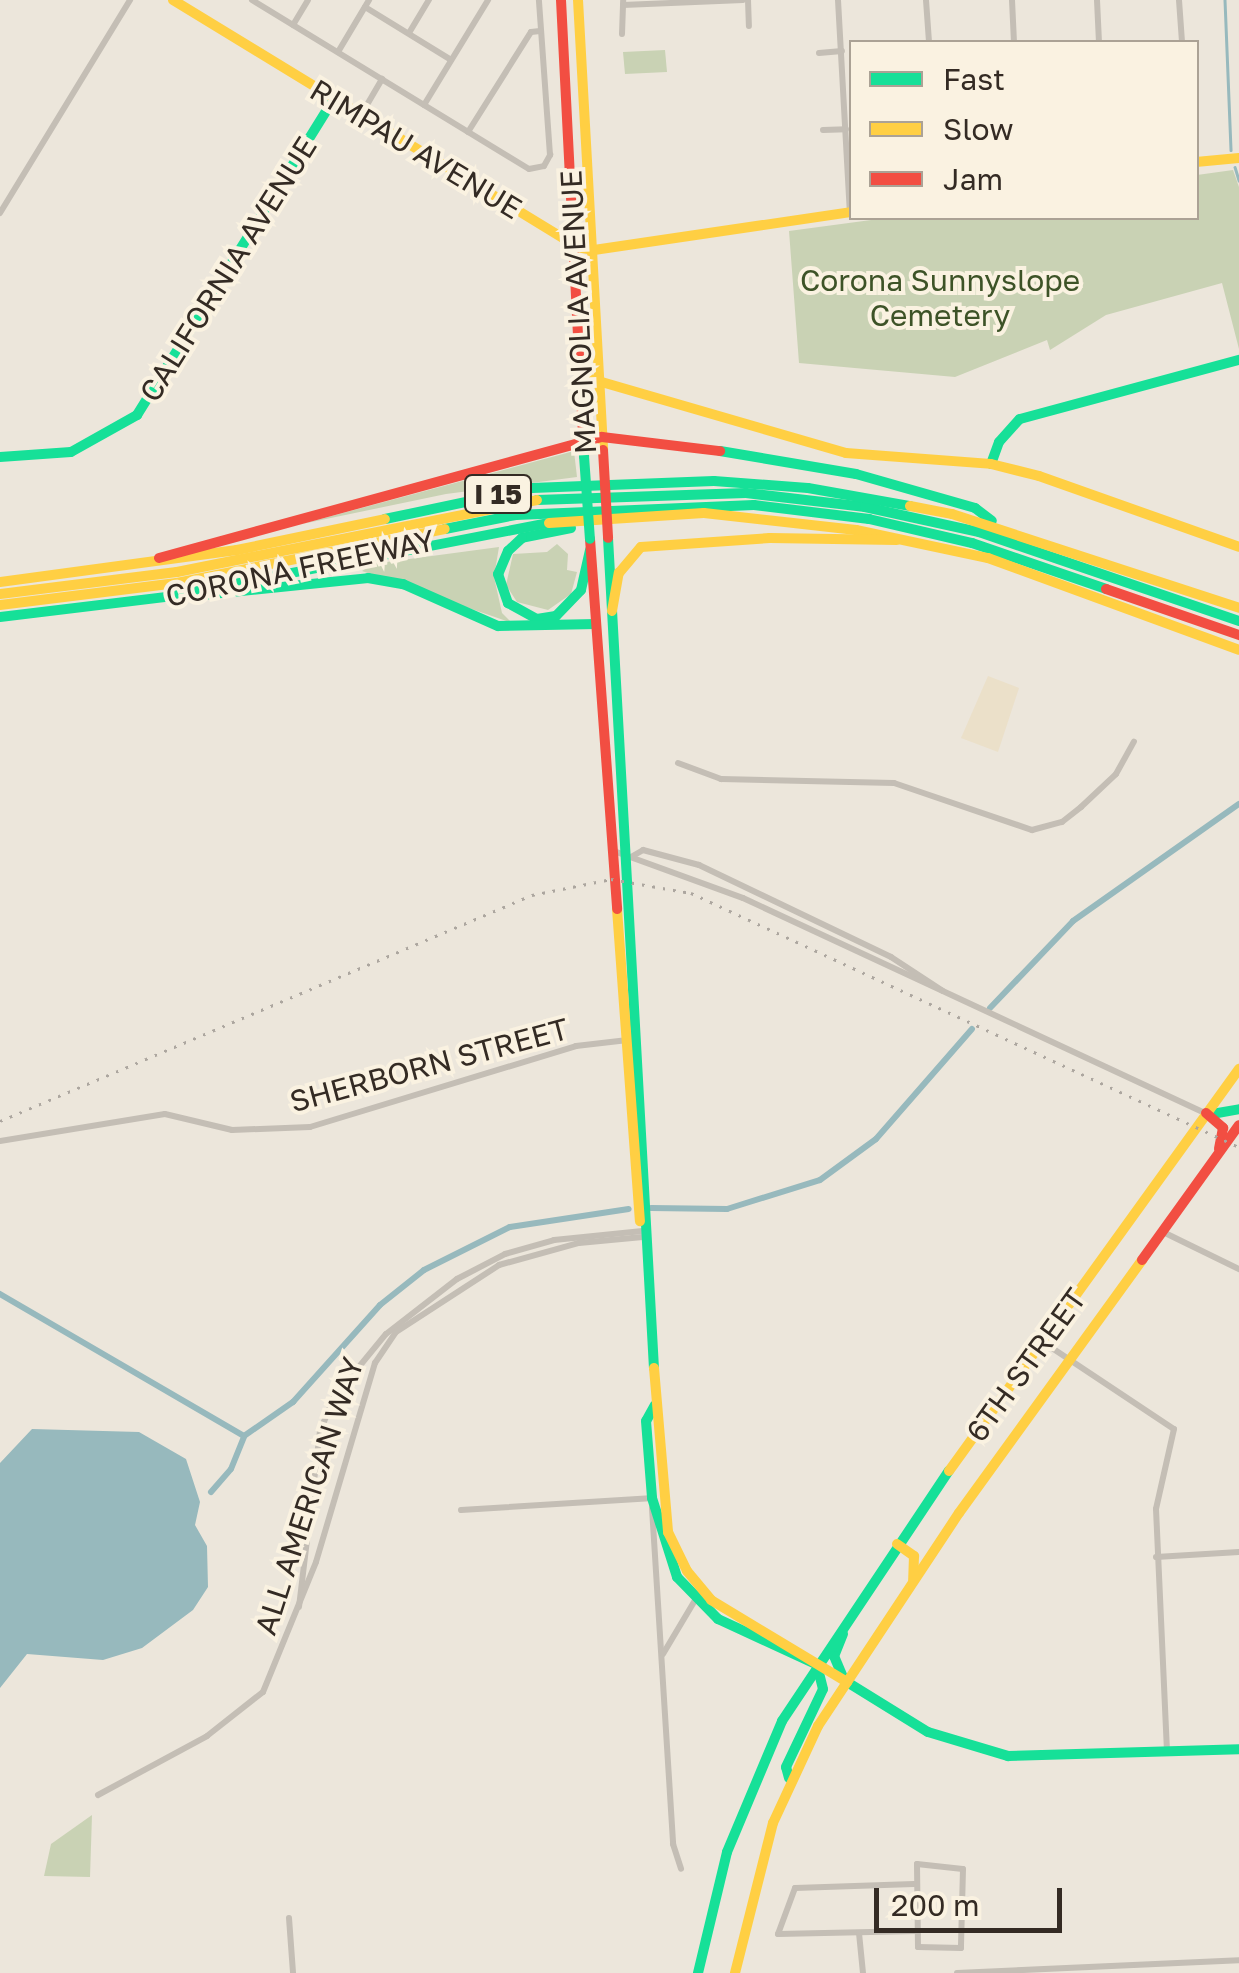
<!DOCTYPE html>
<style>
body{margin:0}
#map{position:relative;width:1239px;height:1973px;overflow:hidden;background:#ece6db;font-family:"Golos Text",sans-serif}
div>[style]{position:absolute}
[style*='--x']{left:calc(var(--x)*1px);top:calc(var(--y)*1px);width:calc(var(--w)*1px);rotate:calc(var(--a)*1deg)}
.green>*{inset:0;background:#c9d2b4}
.plaza>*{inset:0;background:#ebe0c9}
.water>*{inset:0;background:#97b9bd}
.stream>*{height:2.5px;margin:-1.25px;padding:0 1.25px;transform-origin:1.25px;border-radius:1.25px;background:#97b9bd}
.canal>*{height:6px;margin:-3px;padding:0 3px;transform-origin:3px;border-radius:3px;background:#97b9bd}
.street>*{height:6px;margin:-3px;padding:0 3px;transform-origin:3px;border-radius:3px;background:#c4beb5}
.fast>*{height:10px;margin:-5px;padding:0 5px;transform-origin:5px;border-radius:5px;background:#16e098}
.slow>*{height:10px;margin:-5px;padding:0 5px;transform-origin:5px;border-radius:5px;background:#ffcf43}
.jam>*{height:10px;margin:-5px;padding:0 5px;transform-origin:5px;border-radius:5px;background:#f24e42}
.rail>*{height:2.5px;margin-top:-1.25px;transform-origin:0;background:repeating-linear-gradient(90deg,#aca69f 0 2.5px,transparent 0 10.5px)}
.fast-bridge>*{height:10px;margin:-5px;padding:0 5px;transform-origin:5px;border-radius:5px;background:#16e098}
.jam-bridge>*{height:10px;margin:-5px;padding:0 5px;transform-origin:5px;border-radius:5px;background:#f24e42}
span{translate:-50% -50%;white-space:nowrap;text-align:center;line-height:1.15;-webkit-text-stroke:8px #faf2e1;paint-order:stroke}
.shield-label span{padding:2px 8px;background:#faf2e1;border:2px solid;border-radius:8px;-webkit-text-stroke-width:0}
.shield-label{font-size:28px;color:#342b24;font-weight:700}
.street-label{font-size:30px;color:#342b24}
.park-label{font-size:30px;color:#3d5327}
.legend{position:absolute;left:849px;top:40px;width:350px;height:180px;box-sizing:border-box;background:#faf2e1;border:2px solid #aba295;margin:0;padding:12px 18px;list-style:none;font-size:30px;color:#342b24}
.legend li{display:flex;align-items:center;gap:20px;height:50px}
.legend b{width:50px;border:2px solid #aba295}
.scale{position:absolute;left:874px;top:1888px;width:188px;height:45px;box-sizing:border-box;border:5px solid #342b24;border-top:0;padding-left:12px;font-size:30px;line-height:35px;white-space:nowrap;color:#342b24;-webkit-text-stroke:8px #faf2e1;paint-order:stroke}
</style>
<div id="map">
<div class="green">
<div style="clip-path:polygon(665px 50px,667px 72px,625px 74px,623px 52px)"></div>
<div style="clip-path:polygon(1233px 170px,1239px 187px,1239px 349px,1222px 283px,1106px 315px,1050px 350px,1047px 340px,955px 377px,799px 363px,789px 231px,886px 218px,1196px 218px,1197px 175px)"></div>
<div style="clip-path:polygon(574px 451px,577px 477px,446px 494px,302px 524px)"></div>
<div style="clip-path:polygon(557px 544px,568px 554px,567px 570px,577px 572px,571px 594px,548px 610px,517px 602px,506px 585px,513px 554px,547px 552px)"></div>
<div style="clip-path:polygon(499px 547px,494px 577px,502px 613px,512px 623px,362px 571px,372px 564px)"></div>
<div style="clip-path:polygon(92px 1815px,90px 1877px,44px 1876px,51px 1844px)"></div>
</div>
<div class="plaza">
<div style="clip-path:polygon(988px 676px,1019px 688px,998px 752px,961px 738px)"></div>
</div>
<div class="water">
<div style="clip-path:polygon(32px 1429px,139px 1432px,186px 1459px,200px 1502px,195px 1525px,207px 1546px,208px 1587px,193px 1610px,142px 1648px,103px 1660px,27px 1654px,0 1688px,0 1463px)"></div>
</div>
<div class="stream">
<div style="--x:1225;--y:0;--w:150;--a:87.7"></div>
<div style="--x:1235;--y:167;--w:14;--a:73"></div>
</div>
<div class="canal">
<div style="--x:990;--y:1008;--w:120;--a:-46.3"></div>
<div style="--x:1073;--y:921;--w:203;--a:-35.2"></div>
<div style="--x:651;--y:1208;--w:76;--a:0.8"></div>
<div style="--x:727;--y:1209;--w:97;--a:-17.3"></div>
<div style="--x:820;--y:1180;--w:69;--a:-36.2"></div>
<div style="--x:876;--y:1139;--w:146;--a:-48.9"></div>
<div style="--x:0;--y:1294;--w:282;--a:30.2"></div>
<div style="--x:211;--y:1492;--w:30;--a:-49"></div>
<div style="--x:231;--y:1469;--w:35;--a:-68"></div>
<div style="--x:244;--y:1436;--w:60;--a:-34.8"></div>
<div style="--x:293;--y:1402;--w:130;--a:-48.1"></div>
<div style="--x:380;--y:1305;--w:56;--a:-38.5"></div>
<div style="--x:424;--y:1270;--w:96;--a:-26.6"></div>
<div style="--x:510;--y:1227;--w:120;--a:-8.6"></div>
</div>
<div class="street">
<div style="--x:252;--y:0;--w:324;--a:31.4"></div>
<div style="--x:529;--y:169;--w:15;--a:-11"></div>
<div style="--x:544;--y:166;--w:13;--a:-61"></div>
<div style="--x:550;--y:155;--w:155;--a:-94.1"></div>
<div style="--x:748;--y:0;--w:26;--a:88"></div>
<div style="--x:838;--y:0;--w:212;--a:86.8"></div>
<div style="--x:926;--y:0;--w:42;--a:85.9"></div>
<div style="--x:1012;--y:0;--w:42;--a:87.3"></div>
<div style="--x:1097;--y:0;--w:42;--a:87.3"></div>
<div style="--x:1179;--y:0;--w:42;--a:85.9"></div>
<div style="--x:623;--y:5;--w:120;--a:-2.4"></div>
<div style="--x:365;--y:7;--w:101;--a:31.6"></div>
<div style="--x:293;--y:25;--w:29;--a:-59"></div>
<div style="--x:409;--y:33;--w:39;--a:-59"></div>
<div style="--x:622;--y:34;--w:34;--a:-88"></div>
<div style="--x:338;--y:52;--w:61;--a:-59.2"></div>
<div style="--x:819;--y:53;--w:23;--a:-5"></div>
<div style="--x:424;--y:105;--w:123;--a:-58.6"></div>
<div style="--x:361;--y:115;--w:42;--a:-59.7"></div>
<div style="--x:823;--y:130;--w:23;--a:-2"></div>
<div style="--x:468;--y:132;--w:118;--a:-57.8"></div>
<div style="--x:531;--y:32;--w:9;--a:-6"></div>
<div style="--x:0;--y:213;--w:250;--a:-58.6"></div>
<div style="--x:678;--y:763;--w:46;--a:20.4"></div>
<div style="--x:721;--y:779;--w:173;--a:1.3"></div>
<div style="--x:894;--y:783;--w:146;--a:18.8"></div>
<div style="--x:1032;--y:830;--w:31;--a:-15"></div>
<div style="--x:1062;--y:822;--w:24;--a:-38"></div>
<div style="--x:1081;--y:807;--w:48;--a:-43.3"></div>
<div style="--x:1116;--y:774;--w:37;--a:-61"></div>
<div style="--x:611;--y:850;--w:140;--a:20"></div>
<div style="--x:743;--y:898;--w:510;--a:24.96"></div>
<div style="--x:631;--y:857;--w:14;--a:-30"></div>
<div style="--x:643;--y:850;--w:58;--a:15"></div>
<div style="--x:699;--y:865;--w:213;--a:25.6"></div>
<div style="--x:891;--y:957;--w:62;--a:33.2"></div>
<div style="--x:0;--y:1141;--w:167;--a:-9.3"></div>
<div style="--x:165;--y:1114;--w:69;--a:13.4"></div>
<div style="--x:232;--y:1130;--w:78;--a:-2.2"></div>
<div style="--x:310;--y:1127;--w:278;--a:-16.9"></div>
<div style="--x:576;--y:1046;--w:52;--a:-6.6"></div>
<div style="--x:1163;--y:1232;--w:85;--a:26"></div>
<div style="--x:1043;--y:1342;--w:157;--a:33.6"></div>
<div style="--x:1174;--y:1429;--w:82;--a:102.7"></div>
<div style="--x:1156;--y:1509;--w:244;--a:87.4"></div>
<div style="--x:652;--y:1508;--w:337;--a:86.4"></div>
<div style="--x:673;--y:1844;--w:26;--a:72"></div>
<div style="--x:461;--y:1510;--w:193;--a:-3.6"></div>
<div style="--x:1156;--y:1557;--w:83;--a:-3.4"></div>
<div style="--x:299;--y:1607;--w:177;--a:-83.2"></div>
<div style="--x:320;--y:1431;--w:38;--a:-67"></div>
<div style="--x:335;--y:1396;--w:80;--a:-50.6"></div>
<div style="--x:386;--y:1334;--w:90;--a:-37.8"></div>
<div style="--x:457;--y:1279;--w:54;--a:-27.5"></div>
<div style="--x:505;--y:1254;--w:51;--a:-15.9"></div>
<div style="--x:554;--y:1240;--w:89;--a:-5.8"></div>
<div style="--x:663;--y:1654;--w:66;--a:-59.2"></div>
<div style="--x:98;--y:1795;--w:124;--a:-28.4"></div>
<div style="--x:207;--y:1736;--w:71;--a:-38.2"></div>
<div style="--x:263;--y:1692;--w:140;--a:-67.8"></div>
<div style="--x:316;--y:1562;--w:208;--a:-73.5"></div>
<div style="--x:375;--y:1363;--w:37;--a:-56"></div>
<div style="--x:396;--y:1332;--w:123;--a:-33"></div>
<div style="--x:499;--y:1265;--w:83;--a:-15.4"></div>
<div style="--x:579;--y:1243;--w:64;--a:-5.4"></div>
<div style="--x:917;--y:1864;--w:46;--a:6.2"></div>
<div style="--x:963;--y:1869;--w:79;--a:91.5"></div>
<div style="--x:961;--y:1948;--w:43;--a:-178.7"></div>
<div style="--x:918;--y:1947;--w:83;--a:-90.7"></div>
<div style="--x:914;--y:1884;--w:119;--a:178.1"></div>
<div style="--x:795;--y:1888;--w:49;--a:110.3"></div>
<div style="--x:778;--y:1934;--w:139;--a:-1.2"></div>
<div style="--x:289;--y:1918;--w:55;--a:85.8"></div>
<div style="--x:859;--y:1933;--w:40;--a:84.3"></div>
<div style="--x:957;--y:1973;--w:282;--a:-2.6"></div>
</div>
<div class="fast">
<div style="--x:720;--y:451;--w:138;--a:9.6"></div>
<div style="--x:856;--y:474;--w:124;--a:15.9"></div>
<div style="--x:975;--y:508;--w:21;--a:37"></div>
<div style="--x:0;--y:457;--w:71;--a:-4"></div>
<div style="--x:71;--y:452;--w:76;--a:-29.3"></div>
<div style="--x:137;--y:415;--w:372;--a:-58.1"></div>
<div style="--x:991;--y:464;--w:23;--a:-70"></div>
<div style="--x:999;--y:442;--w:31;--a:-48"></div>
<div style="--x:1020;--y:419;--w:227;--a:-15.1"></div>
<div style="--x:537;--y:500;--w:209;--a:-1.9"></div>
<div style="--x:746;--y:493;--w:120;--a:6.7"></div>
<div style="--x:865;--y:507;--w:117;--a:12.4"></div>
<div style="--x:979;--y:532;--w:275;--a:18.9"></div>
<div style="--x:385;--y:519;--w:150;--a:-11.9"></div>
<div style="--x:532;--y:488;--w:182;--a:-2.2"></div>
<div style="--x:714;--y:481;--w:94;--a:4.3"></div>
<div style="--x:808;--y:488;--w:104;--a:10"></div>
<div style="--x:571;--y:528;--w:50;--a:168.5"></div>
<div style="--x:522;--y:538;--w:19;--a:137"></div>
<div style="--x:508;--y:551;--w:25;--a:113"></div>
<div style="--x:498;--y:574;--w:31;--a:71"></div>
<div style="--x:508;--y:603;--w:33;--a:29"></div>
<div style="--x:537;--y:619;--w:19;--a:-9"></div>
<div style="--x:556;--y:616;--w:36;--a:-46"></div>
<div style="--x:581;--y:590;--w:41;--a:-77.3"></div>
<div style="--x:445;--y:529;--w:72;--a:-11.2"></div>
<div style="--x:516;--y:515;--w:238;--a:-2.4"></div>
<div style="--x:754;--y:505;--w:116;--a:6.9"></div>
<div style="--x:869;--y:519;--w:106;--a:13.1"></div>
<div style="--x:972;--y:543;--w:142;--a:18.9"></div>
<div style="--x:608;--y:538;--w:831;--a:86.83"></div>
<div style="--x:202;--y:595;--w:167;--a:-5.8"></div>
<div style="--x:368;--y:578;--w:36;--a:10"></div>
<div style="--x:403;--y:584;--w:104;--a:23.9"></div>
<div style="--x:498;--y:626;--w:98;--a:-1.2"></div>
<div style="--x:0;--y:617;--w:174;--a:-6.9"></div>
<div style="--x:173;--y:596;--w:383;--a:-11"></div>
<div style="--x:1212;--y:1114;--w:27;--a:-10"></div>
<div style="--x:655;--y:1405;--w:18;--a:119"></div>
<div style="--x:646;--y:1421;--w:77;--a:85.5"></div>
<div style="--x:652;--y:1498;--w:83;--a:72.4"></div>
<div style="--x:677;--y:1577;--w:59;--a:45.7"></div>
<div style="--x:718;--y:1619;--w:108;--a:24.7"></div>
<div style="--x:843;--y:1634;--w:24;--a:112"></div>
<div style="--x:834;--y:1656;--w:23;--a:67"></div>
<div style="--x:847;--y:1682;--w:95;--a:31.7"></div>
<div style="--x:928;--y:1732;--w:84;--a:16.7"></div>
<div style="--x:1008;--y:1756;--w:231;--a:-1.7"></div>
<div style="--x:789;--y:1778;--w:11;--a:-105"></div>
<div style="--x:786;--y:1767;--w:86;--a:-64.6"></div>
<div style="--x:823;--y:1689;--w:25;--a:-104"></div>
<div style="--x:698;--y:1973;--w:124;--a:-76.5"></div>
<div style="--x:727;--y:1852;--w:142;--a:-67.2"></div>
<div style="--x:782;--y:1721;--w:301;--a:-56.3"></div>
</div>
<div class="slow">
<div style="--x:173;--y:0;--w:474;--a:31.4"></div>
<div style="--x:577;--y:247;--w:17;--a:10"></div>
<div style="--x:594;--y:250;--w:261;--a:-8.4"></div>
<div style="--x:578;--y:0;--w:451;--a:86.8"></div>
<div style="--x:1196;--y:162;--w:43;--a:-5.3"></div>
<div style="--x:581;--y:376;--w:276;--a:16.2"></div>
<div style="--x:846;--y:453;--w:145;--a:4.3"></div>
<div style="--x:991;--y:464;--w:49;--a:14"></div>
<div style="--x:1039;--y:476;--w:212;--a:19.5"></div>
<div style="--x:910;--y:506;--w:43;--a:10.8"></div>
<div style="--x:952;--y:514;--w:302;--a:18.1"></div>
<div style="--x:549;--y:523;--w:155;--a:-3.7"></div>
<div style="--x:704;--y:513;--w:153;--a:6.4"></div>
<div style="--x:856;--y:530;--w:135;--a:12"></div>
<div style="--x:988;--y:558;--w:267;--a:20.1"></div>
<div style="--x:0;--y:582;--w:239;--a:-7.7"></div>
<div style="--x:237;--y:550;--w:151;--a:-11.8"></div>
<div style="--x:0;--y:594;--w:178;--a:-7.1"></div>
<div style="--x:177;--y:572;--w:367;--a:-11.3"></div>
<div style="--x:0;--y:605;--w:178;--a:-7.1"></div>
<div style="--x:177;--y:583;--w:273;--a:-11.4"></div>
<div style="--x:612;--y:611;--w:39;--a:-80"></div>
<div style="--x:619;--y:573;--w:34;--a:-50"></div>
<div style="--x:641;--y:547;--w:129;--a:-4"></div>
<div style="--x:770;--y:538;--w:127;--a:0.9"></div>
<div style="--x:617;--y:909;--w:313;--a:85.8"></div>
<div style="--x:654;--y:1368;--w:165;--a:85.1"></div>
<div style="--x:668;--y:1532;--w:43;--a:64"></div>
<div style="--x:687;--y:1571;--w:38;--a:50"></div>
<div style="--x:711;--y:1600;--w:159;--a:31.1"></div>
<div style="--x:949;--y:1471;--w:496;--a:-54.2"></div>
<div style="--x:897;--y:1544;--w:21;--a:35"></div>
<div style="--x:914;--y:1556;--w:24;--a:92"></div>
<div style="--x:735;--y:1973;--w:155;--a:-75.8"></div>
<div style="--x:773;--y:1823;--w:107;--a:-65.1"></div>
<div style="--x:818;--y:1726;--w:255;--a:-56.5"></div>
<div style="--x:959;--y:1513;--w:312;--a:-54.1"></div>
</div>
<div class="jam">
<div style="--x:561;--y:0;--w:457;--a:87.1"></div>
<div style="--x:590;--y:539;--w:371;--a:85.8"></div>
<div style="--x:159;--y:558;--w:459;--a:-15.3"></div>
<div style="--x:602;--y:437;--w:119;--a:6.8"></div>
<div style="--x:1106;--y:589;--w:141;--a:19.1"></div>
<div style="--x:1206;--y:1113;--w:23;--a:41"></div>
<div style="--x:1223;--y:1128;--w:21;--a:101"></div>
<div style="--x:1142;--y:1260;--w:166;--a:-54.3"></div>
</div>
<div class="rail">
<div style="--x:0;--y:1121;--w:578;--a:-23.02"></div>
<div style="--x:532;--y:895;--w:81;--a:-11.4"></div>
<div style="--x:611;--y:879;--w:81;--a:9.9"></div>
<div style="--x:691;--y:893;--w:604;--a:24.87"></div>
</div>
<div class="fast-bridge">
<div style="--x:584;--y:456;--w:83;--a:85.9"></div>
</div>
<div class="jam-bridge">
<div style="--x:603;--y:450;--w:88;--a:86.7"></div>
</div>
<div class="shield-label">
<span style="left:498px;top:494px">I 15</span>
</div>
<div class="street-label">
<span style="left:416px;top:149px;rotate:31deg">RIMPAU AVENUE</span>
<span style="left:228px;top:269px;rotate:-58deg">CALIFORNIA AVENUE</span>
<span style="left:578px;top:312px;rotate:-93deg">MAGNOLIA AVENUE</span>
<span style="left:300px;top:568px;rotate:-12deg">CORONA FREEWAY</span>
<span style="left:429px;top:1065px;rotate:-15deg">SHERBORN STREET</span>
<span style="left:1026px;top:1365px;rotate:-54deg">6TH STREET</span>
<span style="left:309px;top:1496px;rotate:-72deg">ALL AMERICAN WAY</span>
</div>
<div class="park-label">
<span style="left:940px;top:297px">Corona Sunnyslope<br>Cemetery</span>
</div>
<ul class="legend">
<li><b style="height:12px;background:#16e098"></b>Fast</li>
<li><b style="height:12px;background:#ffcf43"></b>Slow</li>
<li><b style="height:12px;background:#f24e42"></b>Jam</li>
</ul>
<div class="scale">200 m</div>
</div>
